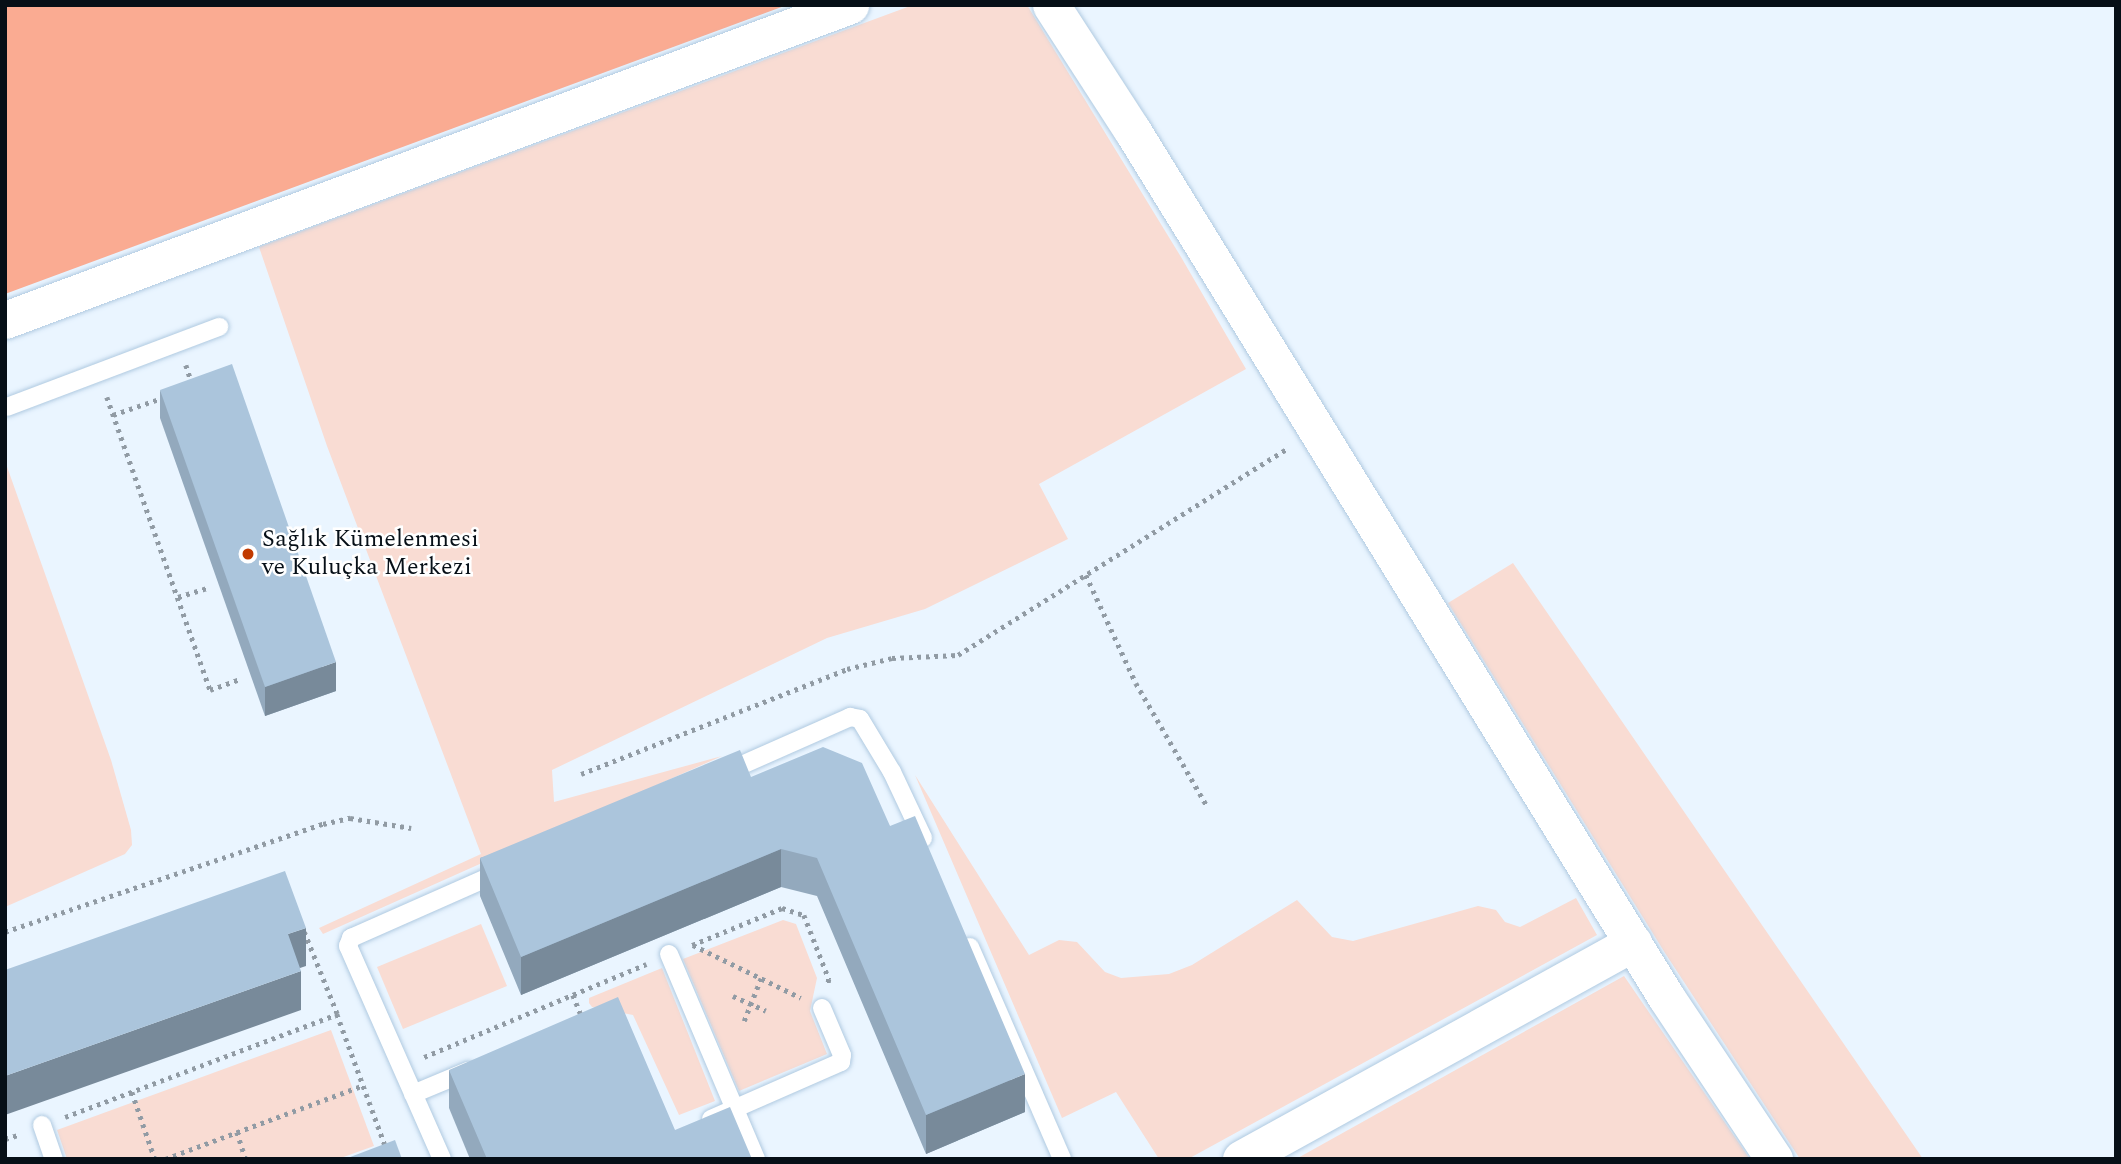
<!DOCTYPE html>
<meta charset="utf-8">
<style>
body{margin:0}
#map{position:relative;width:2121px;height:1164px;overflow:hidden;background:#eaf5ff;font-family:Spectral,serif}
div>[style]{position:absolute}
.green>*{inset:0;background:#f9dcd3}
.forest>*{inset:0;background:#faab92}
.path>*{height:4.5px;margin-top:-2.25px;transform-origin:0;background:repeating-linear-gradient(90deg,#919ba4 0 3.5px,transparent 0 8.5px)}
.roads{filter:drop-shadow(0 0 2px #b0cae1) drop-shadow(0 0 2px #b0cae1)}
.service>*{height:18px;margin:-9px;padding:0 9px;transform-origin:9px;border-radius:9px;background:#fff}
.minor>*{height:37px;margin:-18.5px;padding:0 18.5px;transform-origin:18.5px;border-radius:18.5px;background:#fff}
.wall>*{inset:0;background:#93a9bd}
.shaded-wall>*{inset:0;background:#788a9a}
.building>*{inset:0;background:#abc5dc}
.dots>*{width:19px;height:19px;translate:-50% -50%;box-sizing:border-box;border:4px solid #fff;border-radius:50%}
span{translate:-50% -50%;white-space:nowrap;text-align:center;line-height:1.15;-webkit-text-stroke:5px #fff;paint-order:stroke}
.poi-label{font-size:24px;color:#060f17}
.left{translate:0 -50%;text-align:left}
.frame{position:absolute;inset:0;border:7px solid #060f17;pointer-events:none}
</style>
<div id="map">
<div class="green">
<div style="clip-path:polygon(913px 5px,1027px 5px,1181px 257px,1246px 369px,1039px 484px,1068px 539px,925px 609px,827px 638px,552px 770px,554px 802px,722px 756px,323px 934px,319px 928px,481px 854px,327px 446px,259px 247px)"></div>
<div style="clip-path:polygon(5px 461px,111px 760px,131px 830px,132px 845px,125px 854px,5px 907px)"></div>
<div style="clip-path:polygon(1513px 563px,1923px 1159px,1800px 1159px,1665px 953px,1448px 603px)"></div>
<div style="clip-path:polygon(915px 775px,1029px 955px,1059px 940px,1077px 942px,1105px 972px,1121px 978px,1169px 974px,1192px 965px,1297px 900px,1332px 937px,1353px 941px,1478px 906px,1496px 910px,1505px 922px,1520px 927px,1576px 898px,1597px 935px,1188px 1159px,1159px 1159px,1116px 1092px,1062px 1118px)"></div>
<div style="clip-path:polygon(783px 920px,796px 924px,817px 978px,810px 1011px,827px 1054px,739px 1091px,683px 959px)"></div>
<div style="clip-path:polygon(481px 924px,507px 986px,403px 1029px,377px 967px)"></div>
<div style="clip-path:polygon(662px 968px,715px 1101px,679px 1115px,633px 1015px,592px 1007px,589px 1003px,589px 998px)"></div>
<div style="clip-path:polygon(1624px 976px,1750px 1159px,1296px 1159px)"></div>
<div style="clip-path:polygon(331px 1030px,374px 1146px,338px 1159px,67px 1159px,57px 1130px)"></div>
</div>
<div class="forest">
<div style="clip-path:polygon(5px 5px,787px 5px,5px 294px)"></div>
</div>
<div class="path">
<div style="left:186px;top:365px;width:19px;rotate:72deg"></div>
<div style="left:107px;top:397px;width:311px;rotate:70.6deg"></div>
<div style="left:210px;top:690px;width:33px;rotate:-20deg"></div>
<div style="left:113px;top:415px;width:55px;rotate:-19.1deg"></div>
<div style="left:1086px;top:575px;width:119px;rotate:65.2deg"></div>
<div style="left:1136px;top:683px;width:140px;rotate:60deg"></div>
<div style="left:178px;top:597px;width:30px;rotate:-17deg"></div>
<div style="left:581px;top:774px;width:286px;rotate:-21.5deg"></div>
<div style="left:847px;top:669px;width:46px;rotate:-13.7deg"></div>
<div style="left:892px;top:658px;width:66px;rotate:-2.6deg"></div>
<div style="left:958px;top:655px;width:388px;rotate:-32.1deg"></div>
<div style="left:5px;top:932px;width:336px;rotate:-18.8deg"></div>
<div style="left:323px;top:824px;width:28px;rotate:-13deg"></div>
<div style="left:350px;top:818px;width:62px;rotate:9.3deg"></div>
<div style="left:692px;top:945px;width:97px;rotate:-22.3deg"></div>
<div style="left:782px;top:908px;width:23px;rotate:18deg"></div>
<div style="left:804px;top:915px;width:69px;rotate:68.7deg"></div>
<div style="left:829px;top:979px;width:6px;rotate:99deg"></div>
<div style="left:693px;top:945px;width:120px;rotate:26.1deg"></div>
<div style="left:573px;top:995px;width:24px;rotate:68deg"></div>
<div style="left:733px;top:996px;width:36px;rotate:24deg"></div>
<div style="left:337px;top:1014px;width:154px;rotate:69.9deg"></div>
<div style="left:744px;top:1021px;width:46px;rotate:-68.4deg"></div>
<div style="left:424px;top:1057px;width:241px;rotate:-22.7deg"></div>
<div style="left:132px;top:1092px;width:71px;rotate:71.1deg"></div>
<div style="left:65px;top:1117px;width:291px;rotate:-20.7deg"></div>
<div style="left:337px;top:1014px;width:88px;rotate:-111.9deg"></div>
<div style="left:237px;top:1132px;width:28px;rotate:72deg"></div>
<div style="left:5px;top:1139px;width:14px;rotate:-17deg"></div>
<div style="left:165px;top:1159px;width:212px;rotate:-20.4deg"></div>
</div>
<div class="roads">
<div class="service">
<div style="left:7px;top:407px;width:227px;rotate:-20.7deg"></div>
<div style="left:726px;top:772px;width:136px;rotate:-23.9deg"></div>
<div style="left:850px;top:717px;width:10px;rotate:11deg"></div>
<div style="left:860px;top:719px;width:62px;rotate:58.9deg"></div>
<div style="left:892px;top:772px;width:73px;rotate:64.8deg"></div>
<div style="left:970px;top:947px;width:231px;rotate:66.5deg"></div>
<div style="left:669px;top:954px;width:223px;rotate:67deg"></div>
<div style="left:413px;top:1094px;width:60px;rotate:-22.7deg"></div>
<div style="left:711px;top:1119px;width:142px;rotate:-23.7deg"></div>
<div style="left:841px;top:1062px;width:7px;rotate:-82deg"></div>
<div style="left:842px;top:1055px;width:51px;rotate:-113.1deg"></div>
<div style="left:42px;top:1125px;width:36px;rotate:71deg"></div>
<div style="left:442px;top:1159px;width:233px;rotate:-113.8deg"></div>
<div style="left:348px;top:946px;width:9px;rotate:-69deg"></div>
<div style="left:351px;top:938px;width:165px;rotate:-23.9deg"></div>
</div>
<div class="minor">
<div style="left:1051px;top:5px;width:149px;rotate:57.1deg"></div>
<div style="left:1132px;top:130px;width:1018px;rotate:58.37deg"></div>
<div style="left:1666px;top:997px;width:195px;rotate:56.3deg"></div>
<div style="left:5px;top:320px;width:902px;rotate:-20.44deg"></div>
<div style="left:1241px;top:1159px;width:448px;rotate:-28.9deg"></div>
</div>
</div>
<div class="wall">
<div style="clip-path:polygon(160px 390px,336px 691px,265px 716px,160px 418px)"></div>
<div style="clip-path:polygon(751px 777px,890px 826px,1025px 1112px,926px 1154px,817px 896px,781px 887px,521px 995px,480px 896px,480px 858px)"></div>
<div style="clip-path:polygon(449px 1070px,675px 1130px,752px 1159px,470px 1159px,449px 1108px)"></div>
</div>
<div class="shaded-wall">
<div style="clip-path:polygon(336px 662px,336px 691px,265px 716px,265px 687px)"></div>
<div style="clip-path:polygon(781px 849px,781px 887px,521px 995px,521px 957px)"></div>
<div style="clip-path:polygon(306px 928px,306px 966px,288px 972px,288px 934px)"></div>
<div style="clip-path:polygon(301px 971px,301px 1010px,5px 1115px,5px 1076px)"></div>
<div style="clip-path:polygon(1025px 1074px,1025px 1112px,926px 1154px,926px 1115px)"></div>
</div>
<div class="building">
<div style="clip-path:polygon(232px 364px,336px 662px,265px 687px,160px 390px)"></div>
<div style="clip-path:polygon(823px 747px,862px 763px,890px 826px,915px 816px,1025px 1074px,926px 1115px,817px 858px,781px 849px,521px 957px,480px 858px,740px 750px,751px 777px)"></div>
<div style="clip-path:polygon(285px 871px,306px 928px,288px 934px,301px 971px,5px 1076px,5px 970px)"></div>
<div style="clip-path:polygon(618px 997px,675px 1130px,730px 1107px,752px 1159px,487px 1159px,449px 1070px)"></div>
<div style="clip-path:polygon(395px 1140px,402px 1159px,345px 1159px)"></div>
</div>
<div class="dots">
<div style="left:248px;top:554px;background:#c13a00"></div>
</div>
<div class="poi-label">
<span class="left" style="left:262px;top:554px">Sağlık Kümelenmesi<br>ve Kuluçka Merkezi</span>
</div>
<div class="frame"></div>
</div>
